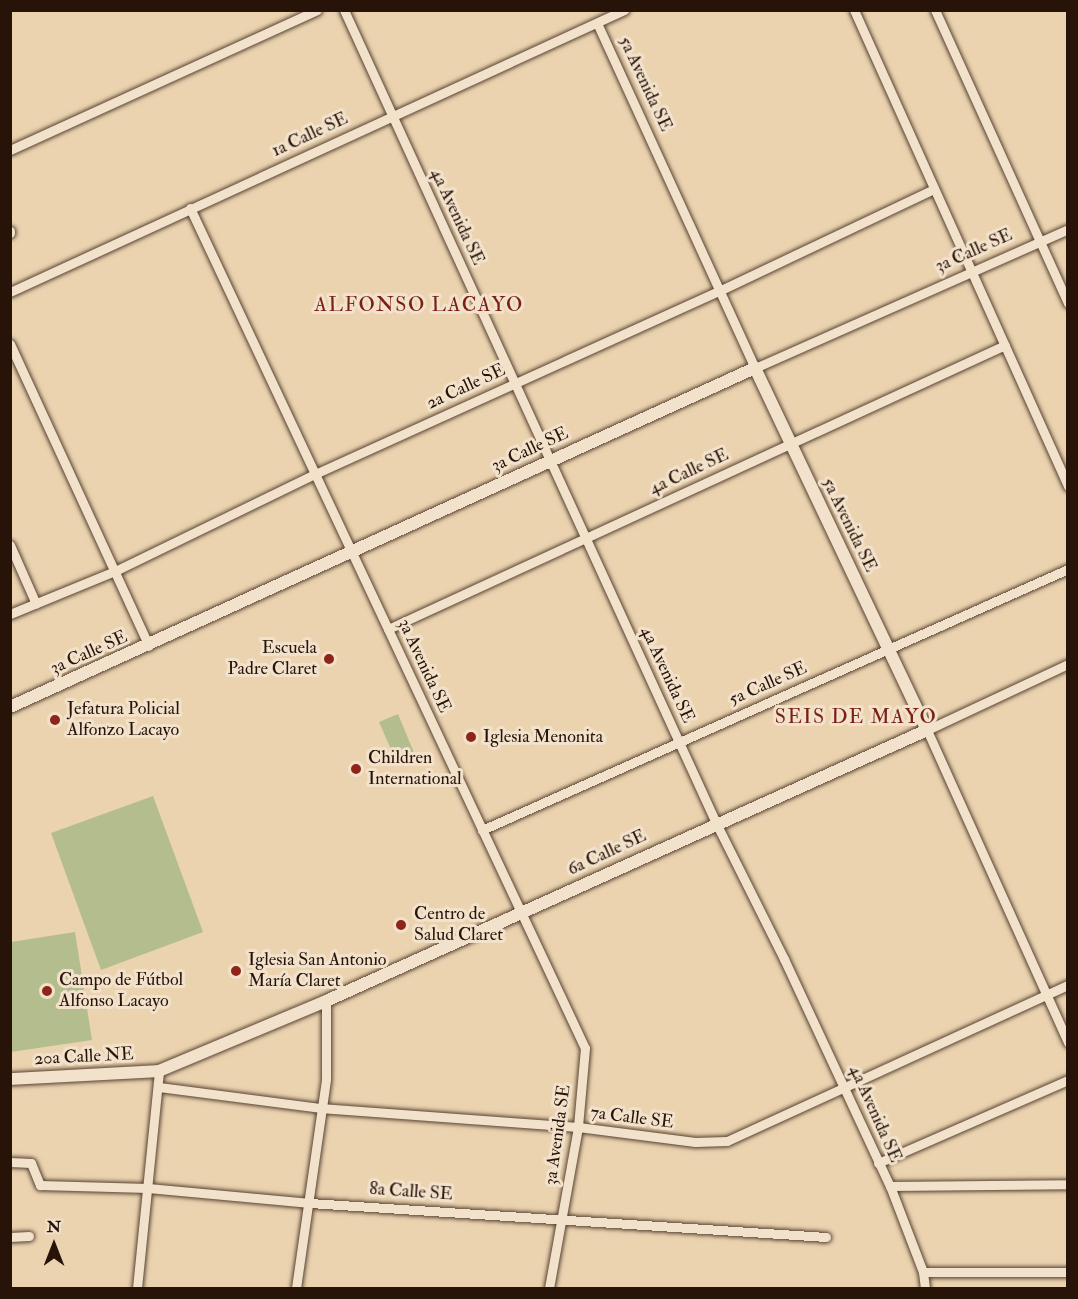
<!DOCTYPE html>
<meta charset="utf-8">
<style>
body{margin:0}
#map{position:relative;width:1078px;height:1299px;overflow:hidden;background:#ebd3b0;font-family:"IM FELL Double Pica",serif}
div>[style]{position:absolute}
.green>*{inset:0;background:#b4bd8d}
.roads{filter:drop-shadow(0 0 2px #584332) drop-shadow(0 0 2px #584332)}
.minor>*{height:9px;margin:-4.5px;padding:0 4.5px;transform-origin:4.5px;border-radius:4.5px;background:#f2e2cc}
.tertiary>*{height:12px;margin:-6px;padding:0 6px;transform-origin:6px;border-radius:6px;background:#f2e2cc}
.dots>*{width:16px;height:16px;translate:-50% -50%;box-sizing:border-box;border:3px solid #f2e2cc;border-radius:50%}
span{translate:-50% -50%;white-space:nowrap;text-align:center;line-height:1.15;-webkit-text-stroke:6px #f2e2cc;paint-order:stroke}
.street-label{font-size:18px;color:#271308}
.poi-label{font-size:18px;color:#271308}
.right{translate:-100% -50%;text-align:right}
.left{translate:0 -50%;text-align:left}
.neighbourhood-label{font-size:20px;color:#7a1f14;letter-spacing:1.5px}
.frame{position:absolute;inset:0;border:12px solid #271308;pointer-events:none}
.north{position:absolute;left:24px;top:1215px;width:60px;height:60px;-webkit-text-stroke:4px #f2e2cc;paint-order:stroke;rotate:0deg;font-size:16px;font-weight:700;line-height:24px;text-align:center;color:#271308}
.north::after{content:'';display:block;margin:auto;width:21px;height:27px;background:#271308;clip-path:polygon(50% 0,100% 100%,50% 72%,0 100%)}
</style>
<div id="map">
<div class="green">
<div style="clip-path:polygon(398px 714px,415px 755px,397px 763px,379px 722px)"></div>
<div style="clip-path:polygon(153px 796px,203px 932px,101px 970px,51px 833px)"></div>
<div style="clip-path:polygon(75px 932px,92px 1040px,11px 1052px,11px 942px)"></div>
</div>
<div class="roads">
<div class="minor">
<div style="left:344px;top:10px;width:894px;rotate:65.41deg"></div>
<div style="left:716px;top:823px;width:152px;rotate:63.4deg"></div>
<div style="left:784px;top:959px;width:251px;rotate:65deg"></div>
<div style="left:890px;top:1186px;width:92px;rotate:69deg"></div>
<div style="left:923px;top:1272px;width:16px;rotate:83deg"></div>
<div style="left:854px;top:10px;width:522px;rotate:65.79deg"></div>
<div style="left:935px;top:10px;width:322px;rotate:65.6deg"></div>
<div style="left:597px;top:23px;width:379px;rotate:65.4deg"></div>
<div style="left:755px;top:368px;width:342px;rotate:-23.9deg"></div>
<div style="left:10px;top:150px;width:337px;rotate:-24.5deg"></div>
<div style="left:190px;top:208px;width:928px;rotate:64.82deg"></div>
<div style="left:585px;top:1048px;width:79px;rotate:95.1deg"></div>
<div style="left:578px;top:1127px;width:164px;rotate:100.2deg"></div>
<div style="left:10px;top:231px;width:2px;rotate:90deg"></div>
<div style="left:10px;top:292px;width:676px;rotate:-24.67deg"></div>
<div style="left:10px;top:344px;width:332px;rotate:65.3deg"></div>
<div style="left:10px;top:545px;width:64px;rotate:66.2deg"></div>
<div style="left:10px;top:614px;width:113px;rotate:-22.3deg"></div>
<div style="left:115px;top:571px;width:222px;rotate:-25.9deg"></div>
<div style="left:315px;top:474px;width:444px;rotate:-24.4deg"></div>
<div style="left:719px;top:291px;width:238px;rotate:-25.4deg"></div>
<div style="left:388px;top:629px;width:679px;rotate:-24.72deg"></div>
<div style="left:1068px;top:664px;width:156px;rotate:154.9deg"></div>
<div style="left:927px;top:730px;width:343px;rotate:65.7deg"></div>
<div style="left:482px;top:830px;width:641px;rotate:-24.01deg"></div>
<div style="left:159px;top:1087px;width:162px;rotate:7.4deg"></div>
<div style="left:320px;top:1108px;width:259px;rotate:4.2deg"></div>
<div style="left:578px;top:1127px;width:118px;rotate:7.3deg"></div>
<div style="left:695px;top:1142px;width:32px;rotate:-2deg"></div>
<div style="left:727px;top:1141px;width:375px;rotate:-24.6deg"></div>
<div style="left:10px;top:1162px;width:21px;rotate:3deg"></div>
<div style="left:31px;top:1163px;width:24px;rotate:68deg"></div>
<div style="left:40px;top:1185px;width:108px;rotate:1.6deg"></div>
<div style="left:148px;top:1188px;width:163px;rotate:5.3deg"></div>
<div style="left:310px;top:1203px;width:517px;rotate:3.77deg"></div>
<div style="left:878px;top:1163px;width:207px;rotate:-23.6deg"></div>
<div style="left:890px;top:1186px;width:178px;rotate:-0.6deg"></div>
<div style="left:10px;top:1237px;width:19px;rotate:-3deg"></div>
<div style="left:923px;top:1272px;width:145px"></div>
<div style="left:137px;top:1288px;width:218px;rotate:-84.2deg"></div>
<div style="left:296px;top:1288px;width:211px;rotate:-81.8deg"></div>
<div style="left:326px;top:1079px;width:78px;rotate:-90deg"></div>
</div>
<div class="tertiary">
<div style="left:10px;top:707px;width:819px;rotate:-24.47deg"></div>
<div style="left:755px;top:368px;width:401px;rotate:64.6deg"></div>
<div style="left:927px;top:730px;width:659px;rotate:155.73deg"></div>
<div style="left:326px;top:1001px;width:181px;rotate:157.3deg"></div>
<div style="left:159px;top:1071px;width:149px;rotate:176.9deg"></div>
</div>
</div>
<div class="dots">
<div style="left:329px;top:659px;background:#8f2418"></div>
<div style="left:55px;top:720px;background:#8f2418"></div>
<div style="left:471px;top:737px;background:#8f2418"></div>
<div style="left:356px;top:769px;background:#8f2418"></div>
<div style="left:401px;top:925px;background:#8f2418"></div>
<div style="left:236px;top:971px;background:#8f2418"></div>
<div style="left:47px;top:991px;background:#8f2418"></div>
</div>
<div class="street-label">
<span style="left:645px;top:84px;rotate:65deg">5a Avenida SE</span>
<span style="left:310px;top:135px;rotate:-25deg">1a Calle SE</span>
<span style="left:457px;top:217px;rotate:65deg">4a Avenida SE</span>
<span style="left:974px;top:251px;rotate:-24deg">3a Calle SE</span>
<span style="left:466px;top:387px;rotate:-25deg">2a Calle SE</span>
<span style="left:530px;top:450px;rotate:-25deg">3a Calle SE</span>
<span style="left:689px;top:472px;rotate:-25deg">4a Calle SE</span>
<span style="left:849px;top:525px;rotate:64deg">5a Avenida SE</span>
<span style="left:89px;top:653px;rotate:-24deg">3a Calle SE</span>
<span style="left:424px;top:666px;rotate:65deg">3a Avenida SE</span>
<span style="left:667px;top:675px;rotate:65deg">4a Avenida SE</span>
<span style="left:768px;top:684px;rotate:-24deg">5a Calle SE</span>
<span style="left:607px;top:853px;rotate:-25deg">6a Calle SE</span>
<span style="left:84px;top:1057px;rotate:-3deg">20a Calle NE</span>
<span style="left:875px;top:1114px;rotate:66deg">4a Avenida SE</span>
<span style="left:632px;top:1118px;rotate:7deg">7a Calle SE</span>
<span style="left:558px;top:1135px;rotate:-82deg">3a Avenida SE</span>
<span style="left:411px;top:1192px;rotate:4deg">8a Calle SE</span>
</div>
<div class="poi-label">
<span class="right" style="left:317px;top:659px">Escuela<br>Padre Claret</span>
<span class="left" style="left:67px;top:720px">Jefatura Policial<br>Alfonzo Lacayo</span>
<span class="left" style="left:483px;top:737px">Iglesia Menonita</span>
<span class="left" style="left:368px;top:769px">Children<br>International</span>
<span class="left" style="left:414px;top:925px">Centro de<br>Salud Claret</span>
<span class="left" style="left:248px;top:971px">Iglesia San Antonio<br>María Claret</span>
<span class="left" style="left:59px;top:991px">Campo de Fútbol<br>Alfonso Lacayo</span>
</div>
<div class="neighbourhood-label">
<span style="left:419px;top:304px">ALFONSO LACAYO</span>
<span style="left:856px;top:716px">SEIS DE MAYO</span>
</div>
<div class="frame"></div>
<div class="north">N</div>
</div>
